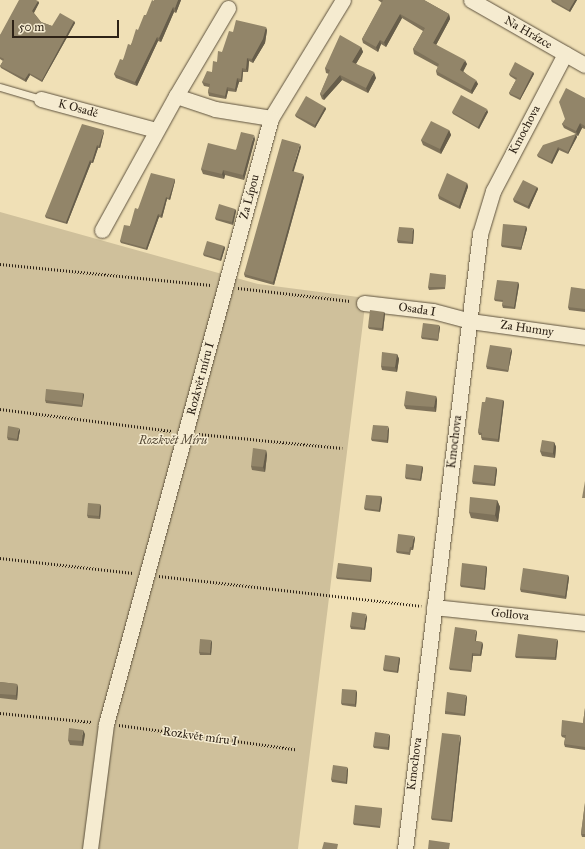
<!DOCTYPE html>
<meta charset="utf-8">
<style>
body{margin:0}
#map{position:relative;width:585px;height:849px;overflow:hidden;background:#f0e0b6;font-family:"IM FELL Great Primer",serif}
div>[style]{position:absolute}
.green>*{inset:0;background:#cfc09b}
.path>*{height:2.5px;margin-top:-1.25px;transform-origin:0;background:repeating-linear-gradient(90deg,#2d2216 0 1px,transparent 0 3px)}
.roads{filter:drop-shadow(0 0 1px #5e523e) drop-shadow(0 0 1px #5e523e)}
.service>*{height:7px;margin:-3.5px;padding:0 3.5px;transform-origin:3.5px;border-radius:3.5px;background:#f5ebd0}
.minor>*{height:15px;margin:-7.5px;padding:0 7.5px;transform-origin:7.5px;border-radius:7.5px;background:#f5ebd0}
.wall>*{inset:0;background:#7e725a}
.shaded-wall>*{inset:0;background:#665d4a}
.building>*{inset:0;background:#928569}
span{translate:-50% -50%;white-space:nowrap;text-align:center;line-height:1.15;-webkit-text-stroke:3px #f5ebd0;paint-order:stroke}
.street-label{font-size:12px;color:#2d2216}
.park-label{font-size:12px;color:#564a37;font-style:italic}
.scale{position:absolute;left:12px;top:20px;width:107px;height:18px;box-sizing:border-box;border:2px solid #2d2216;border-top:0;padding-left:5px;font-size:12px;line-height:14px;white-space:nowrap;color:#2d2216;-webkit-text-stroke:3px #f5ebd0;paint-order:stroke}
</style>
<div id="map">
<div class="green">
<div style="clip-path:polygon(0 212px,258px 284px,366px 298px,298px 849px,0 849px)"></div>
</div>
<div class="path">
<div style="left:0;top:264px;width:212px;rotate:5.7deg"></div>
<div style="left:238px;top:288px;width:113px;rotate:6.6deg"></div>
<div style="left:0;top:409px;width:173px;rotate:7.3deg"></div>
<div style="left:199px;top:434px;width:144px;rotate:5.6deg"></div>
<div style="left:0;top:558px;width:134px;rotate:6.4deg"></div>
<div style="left:159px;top:576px;width:264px;rotate:6.5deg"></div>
<div style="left:0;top:713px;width:92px;rotate:5.6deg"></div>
<div style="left:119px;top:725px;width:178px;rotate:7.8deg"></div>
</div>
<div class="roads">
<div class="service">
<div style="left:0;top:87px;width:43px;rotate:16.3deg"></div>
</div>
<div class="minor">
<div style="left:471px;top:0;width:131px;rotate:29.7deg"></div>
<div style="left:228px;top:8px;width:102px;rotate:120.6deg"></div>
<div style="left:176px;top:96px;width:41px;rotate:18.4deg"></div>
<div style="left:215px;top:109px;width:57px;rotate:9.1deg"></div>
<div style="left:271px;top:118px;width:138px;rotate:-58.6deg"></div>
<div style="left:41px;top:99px;width:119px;rotate:15.1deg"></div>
<div style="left:102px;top:230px;width:153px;rotate:-61.1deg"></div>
<div style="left:364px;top:303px;width:69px;rotate:6.6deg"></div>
<div style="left:433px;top:311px;width:38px;rotate:15deg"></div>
<div style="left:470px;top:321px;width:116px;rotate:7.9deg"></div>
<div style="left:434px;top:607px;width:152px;rotate:6deg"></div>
<div style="left:90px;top:849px;width:126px;rotate:-82.7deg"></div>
<div style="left:106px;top:724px;width:628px;rotate:-74.77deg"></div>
<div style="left:405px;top:849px;width:620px;rotate:-83.05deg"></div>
<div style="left:480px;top:234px;width:45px;rotate:-73.2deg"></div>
<div style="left:493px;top:191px;width:155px;rotate:-62.3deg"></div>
</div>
</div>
<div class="wall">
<div style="clip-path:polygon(181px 0,176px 13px,174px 12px,161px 42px,158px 41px,137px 86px,116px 78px,114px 74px,123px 60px,154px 1px)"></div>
<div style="clip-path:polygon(378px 0,424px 0,449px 14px,450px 19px,436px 45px,467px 64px,463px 71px,478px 84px,472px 94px,437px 75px,436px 71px,438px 67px,414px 54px,413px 49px,423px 31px,402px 18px,386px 47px,381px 44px,378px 52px,363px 43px,362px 39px,382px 3px)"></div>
<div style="clip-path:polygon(551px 0,577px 0,570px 12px,552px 2px)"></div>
<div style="clip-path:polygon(38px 1px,39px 3px,34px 13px,41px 22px,52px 26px,74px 21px,75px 23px,42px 82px,30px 75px,26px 82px,1px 68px,0 66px,3px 61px,0 59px,0 35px)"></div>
<div style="clip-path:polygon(267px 30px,265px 43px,253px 63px,249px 61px,248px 72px,243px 72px,242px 82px,239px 82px,236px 92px,228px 91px,226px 99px,209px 96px,208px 92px,209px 87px,204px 86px,202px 82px,212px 72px,222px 52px)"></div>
<div style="clip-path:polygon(361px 47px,363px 52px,356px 64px,376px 78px,368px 93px,342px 80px,324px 100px,322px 99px,320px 94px,329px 74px,326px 73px,325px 68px)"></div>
<div style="clip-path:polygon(533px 72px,534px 74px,520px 100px,510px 95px,509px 93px,516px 80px,510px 76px,509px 74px)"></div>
<div style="clip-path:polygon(585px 98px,585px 129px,582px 128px,578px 136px,576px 135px,577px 137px,568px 154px,559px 150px,552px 164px,538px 157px,537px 155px,576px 134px,564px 128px,562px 124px)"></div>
<div style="clip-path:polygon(325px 107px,326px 109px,315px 128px,296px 117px,295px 115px)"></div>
<div style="clip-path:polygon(452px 112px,488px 112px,479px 129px,453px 114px)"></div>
<div style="clip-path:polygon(449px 130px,451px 135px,441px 154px,423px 145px,421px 140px)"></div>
<div style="clip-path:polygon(104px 132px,100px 148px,98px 148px,93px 163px,91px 163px,67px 224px,46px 218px,45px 216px)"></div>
<div style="clip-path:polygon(255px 139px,244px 180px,225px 175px,224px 179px,203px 174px,201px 169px)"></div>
<div style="clip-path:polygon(301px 147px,293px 172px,304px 177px,274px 285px,245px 277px,244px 274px)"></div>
<div style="clip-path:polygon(175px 179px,175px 181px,170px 200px,167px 199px,162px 218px,159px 217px,147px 250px,121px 243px,120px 241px,130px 226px,138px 209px)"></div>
<div style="clip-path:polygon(467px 183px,468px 187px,460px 209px,439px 199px,438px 195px)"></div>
<div style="clip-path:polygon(537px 187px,538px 189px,529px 209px,514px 202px,513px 199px)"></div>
<div style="clip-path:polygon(235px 209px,236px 211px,233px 225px,216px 220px,215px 218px)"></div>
<div style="clip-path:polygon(526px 226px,527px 229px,521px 250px,502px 247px,501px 245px)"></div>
<div style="clip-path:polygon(414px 230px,413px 244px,398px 243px,397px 240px)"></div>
<div style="clip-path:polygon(224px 246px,225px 248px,221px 261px,204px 256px,203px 254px)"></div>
<div style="clip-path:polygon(446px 277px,445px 289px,429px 290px,428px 287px)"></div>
<div style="clip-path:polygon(518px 282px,519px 285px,515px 309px,503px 308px,502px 305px,503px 302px,495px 301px,494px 299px)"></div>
<div style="clip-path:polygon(585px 289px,585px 312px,569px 310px,568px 307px)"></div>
<div style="clip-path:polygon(384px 312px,385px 314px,383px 331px,369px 329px,368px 327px)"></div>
<div style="clip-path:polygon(440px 327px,438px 341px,422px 339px,421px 337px)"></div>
<div style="clip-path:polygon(512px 351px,508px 372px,487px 369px,486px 366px)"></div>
<div style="clip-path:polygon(397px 354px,399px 359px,397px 372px,382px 370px,381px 366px)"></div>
<div style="clip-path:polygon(83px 393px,84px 395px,82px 407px,46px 403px,45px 400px)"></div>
<div style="clip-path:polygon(436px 396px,437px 400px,436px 412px,406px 409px,404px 405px)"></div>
<div style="clip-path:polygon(503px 400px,504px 402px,499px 442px,482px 440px,481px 437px,481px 435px,479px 435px,478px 432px,485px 402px)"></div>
<div style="clip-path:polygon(389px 429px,388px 443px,372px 441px,371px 439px)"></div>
<div style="clip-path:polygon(20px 430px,18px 441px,8px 440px,7px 437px)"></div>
<div style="clip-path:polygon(554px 442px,556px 447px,555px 458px,542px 456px,540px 451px)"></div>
<div style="clip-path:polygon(266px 450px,267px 455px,265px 472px,252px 470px,251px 466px)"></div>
<div style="clip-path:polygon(422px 466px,423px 468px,421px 481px,406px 479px,405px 477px)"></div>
<div style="clip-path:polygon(496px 467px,497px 470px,495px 486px,473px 484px,472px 481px)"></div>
<div style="clip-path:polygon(381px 496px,382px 499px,380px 512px,365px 510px,364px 508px)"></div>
<div style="clip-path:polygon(497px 500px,500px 507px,498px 522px,471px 518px,469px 512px)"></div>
<div style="clip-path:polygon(100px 504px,101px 507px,100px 519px,88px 518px,87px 515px)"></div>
<div style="clip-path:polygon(415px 538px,413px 550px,411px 550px,410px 555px,397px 553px,396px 551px)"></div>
<div style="clip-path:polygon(486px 566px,487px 568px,485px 590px,461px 587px,460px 585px)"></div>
<div style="clip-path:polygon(371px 567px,372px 569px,371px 582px,337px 579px,336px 577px)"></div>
<div style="clip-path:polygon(568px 575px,569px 578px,566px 599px,521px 592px,520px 589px)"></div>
<div style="clip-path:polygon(367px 617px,365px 630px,351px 629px,350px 626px)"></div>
<div style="clip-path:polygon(477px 632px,476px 641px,482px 642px,483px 645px,481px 656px,473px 656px,471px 672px,450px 670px,449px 668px)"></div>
<div style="clip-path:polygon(558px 641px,556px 660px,516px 658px,515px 656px)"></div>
<div style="clip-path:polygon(212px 642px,211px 655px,200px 655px,199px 652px)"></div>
<div style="clip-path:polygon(399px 657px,400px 659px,398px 673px,384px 671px,383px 669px)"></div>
<div style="clip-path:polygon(0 682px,17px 684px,18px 688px,17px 700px,0 698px)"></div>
<div style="clip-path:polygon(356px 690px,357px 693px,356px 707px,342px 705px,341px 703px)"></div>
<div style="clip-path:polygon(467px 697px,465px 716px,445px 714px,445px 711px)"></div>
<div style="clip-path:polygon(585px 708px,585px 750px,565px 747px,564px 744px,565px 738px,562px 737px,561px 735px,583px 723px)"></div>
<div style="clip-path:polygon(85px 734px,83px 746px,70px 745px,68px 740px)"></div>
<div style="clip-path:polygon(390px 736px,389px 750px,374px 748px,373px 746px)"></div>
<div style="clip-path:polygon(461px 738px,452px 822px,432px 820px,431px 818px)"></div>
<div style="clip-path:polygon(348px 769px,347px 784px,332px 782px,331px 779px)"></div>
<div style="clip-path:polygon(585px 803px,585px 837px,582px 837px,581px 834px)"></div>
<div style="clip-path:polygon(382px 808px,382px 811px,380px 828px,354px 825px,353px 823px)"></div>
</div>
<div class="shaded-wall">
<div style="clip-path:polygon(178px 0,181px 0,176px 13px,175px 8px)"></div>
<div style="clip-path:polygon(575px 0,577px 0,570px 12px,569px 10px)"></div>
<div style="clip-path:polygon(38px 1px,39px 3px,33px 14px,32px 11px)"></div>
<div style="clip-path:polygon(173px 7px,174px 12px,161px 42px,159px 38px)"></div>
<div style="clip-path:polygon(400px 14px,402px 18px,386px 47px,384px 42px)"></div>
<div style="clip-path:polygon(449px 14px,450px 19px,435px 47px,433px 43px)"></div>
<div style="clip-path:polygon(74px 21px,75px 23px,42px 82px,42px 80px)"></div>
<div style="clip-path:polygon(266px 27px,267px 30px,265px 43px,253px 63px,252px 59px)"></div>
<div style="clip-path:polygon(157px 37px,158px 41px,137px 86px,135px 82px)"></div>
<div style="clip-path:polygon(380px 40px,381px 44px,378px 52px,376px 47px)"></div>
<div style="clip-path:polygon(361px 47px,363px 52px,354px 67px,352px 62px)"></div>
<div style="clip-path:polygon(247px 58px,249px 61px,248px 72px,246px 69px)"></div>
<div style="clip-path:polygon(465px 60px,467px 64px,462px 74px,460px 70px)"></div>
<div style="clip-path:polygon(242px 68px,243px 72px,242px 82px,241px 79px)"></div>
<div style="clip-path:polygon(374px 72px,376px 78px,368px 93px,366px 88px)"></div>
<div style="clip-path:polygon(533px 72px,534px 74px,520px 100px,520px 98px)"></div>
<div style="clip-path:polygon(29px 73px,30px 75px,26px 82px,25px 79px)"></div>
<div style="clip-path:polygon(340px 75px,342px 80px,324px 100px,323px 95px)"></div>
<div style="clip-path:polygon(237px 78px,239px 82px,236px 92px,235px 89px)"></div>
<div style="clip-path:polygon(476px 80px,478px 84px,472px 94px,471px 90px)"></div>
<div style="clip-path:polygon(227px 87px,228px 91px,226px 99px,225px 96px)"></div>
<div style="clip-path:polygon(325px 107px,326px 109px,315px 128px,315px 125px)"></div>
<div style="clip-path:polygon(487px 109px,488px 112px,479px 129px,478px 127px)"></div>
<div style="clip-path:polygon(580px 123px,582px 128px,578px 136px,576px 131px)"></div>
<div style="clip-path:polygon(104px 130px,104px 132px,100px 148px,99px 146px)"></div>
<div style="clip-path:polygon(449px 130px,451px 135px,441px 154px,440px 149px)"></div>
<div style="clip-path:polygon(576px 134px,577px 137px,568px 154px,568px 152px)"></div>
<div style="clip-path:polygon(254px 135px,255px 139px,244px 180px,243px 175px)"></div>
<div style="clip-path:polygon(300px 144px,301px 147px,293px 174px,292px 171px)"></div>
<div style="clip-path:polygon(97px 145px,98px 148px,93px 163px,92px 161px)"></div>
<div style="clip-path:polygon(558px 147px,559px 150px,552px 164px,551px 162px)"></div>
<div style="clip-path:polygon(90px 160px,91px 163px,67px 224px,66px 222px)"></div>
<div style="clip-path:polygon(223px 170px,225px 175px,224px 179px,222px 174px)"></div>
<div style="clip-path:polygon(303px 174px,304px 177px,274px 285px,273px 282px)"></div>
<div style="clip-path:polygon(175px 179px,175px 181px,170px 200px,169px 198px)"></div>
<div style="clip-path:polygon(467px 183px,468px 187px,460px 209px,459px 206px)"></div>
<div style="clip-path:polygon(537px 187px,538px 189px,529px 209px,528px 206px)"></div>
<div style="clip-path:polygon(166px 197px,167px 199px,162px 218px,161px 215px)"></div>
<div style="clip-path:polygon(235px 209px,236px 211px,233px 225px,232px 222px)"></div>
<div style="clip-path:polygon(158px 214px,159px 217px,147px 250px,146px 248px)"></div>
<div style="clip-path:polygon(526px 226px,527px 229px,521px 250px,521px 247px)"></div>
<div style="clip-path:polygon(413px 228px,414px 230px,413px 244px,412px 242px)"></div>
<div style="clip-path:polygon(224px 246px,225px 248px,221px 261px,220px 259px)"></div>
<div style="clip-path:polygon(518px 282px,519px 285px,515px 309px,514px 307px)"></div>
<div style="clip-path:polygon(384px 312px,385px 314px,383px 331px,382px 328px)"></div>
<div style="clip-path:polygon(439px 325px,440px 327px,438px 341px,438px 339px)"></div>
<div style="clip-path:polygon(511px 348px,512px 351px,508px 372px,508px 370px)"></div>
<div style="clip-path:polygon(397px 354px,399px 359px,397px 372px,395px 367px)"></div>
<div style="clip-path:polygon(83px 393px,84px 395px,82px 407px,82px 405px)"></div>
<div style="clip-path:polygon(436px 396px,437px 400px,436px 412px,434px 407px)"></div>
<div style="clip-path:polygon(503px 400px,504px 402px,499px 442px,498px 439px)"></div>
<div style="clip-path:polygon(388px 426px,389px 429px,388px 443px,387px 440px)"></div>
<div style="clip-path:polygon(19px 428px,20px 430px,18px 441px,17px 439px)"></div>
<div style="clip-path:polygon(554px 442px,556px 447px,555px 458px,553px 453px)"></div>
<div style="clip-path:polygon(266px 450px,267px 455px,265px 472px,263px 467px)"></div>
<div style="clip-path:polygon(422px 466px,423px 468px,421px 481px,420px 479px)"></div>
<div style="clip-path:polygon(496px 467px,497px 470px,495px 486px,494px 484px)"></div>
<div style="clip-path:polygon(381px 496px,382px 499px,380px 512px,379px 510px)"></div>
<div style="clip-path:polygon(497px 500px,500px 507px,498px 522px,495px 515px)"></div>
<div style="clip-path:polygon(100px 504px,101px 507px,100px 519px,99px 516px)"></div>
<div style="clip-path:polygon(414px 536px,415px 538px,413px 550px,412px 547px)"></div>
<div style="clip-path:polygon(486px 566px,487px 568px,485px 590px,484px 588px)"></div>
<div style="clip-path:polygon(371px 567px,372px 569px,371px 582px,370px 580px)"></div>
<div style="clip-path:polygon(568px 575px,569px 578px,566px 599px,565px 596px)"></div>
<div style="clip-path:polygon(366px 614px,367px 617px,365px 630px,364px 628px)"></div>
<div style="clip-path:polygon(476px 630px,477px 632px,475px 644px,475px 641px)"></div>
<div style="clip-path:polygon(557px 639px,558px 641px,556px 660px,555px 657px)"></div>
<div style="clip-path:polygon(211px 640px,212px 642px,211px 655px,210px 653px)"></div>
<div style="clip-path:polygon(482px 642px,483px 645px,481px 656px,480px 654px)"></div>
<div style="clip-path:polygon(472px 653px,473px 656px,471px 672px,471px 670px)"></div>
<div style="clip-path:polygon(399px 657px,400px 659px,398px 673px,397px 671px)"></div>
<div style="clip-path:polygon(17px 684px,18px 688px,17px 700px,16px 695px)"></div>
<div style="clip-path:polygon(356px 690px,357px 693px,356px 707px,355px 704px)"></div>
<div style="clip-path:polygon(466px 695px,467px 697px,465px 716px,464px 714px)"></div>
<div style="clip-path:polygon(83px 730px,85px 734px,83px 746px,82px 741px)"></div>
<div style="clip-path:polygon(389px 734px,390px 736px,389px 750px,388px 747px)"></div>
<div style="clip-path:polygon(460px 735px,461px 738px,452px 822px,451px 820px)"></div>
<div style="clip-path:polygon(347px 767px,348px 769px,347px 784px,346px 782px)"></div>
</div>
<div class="building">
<div style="clip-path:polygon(19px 0,36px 0,38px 1px,32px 11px,41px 22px,52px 26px,60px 13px,74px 21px,42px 80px,29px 73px,25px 79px,0 66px,4px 59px,0 57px,0 35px)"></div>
<div style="clip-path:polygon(152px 0,154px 1px,154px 0,178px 0,175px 8px,173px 7px,159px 38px,157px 37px,135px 82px,114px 74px,120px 59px,123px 60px,128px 44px,131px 45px,136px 29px,138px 30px,144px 15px,146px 15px)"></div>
<div style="clip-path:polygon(383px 0,424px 0,449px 14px,433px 43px,465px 60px,460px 70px,476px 80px,471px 90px,436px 71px,439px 64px,413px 49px,425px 28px,400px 14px,384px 42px,380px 40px,376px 47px,362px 39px)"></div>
<div style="clip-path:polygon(552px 0,575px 0,569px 10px)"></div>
<div style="clip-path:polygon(236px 20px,266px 27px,263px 39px,252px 59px,247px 58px,246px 69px,242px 68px,241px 79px,237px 78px,235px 89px,227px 87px,225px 96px,208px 92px,210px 84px,202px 82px,207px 71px,212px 72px,213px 61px,217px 62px,218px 51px,222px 52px,229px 31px,233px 32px)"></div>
<div style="clip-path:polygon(340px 35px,361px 47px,352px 62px,374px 72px,366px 88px,340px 75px,323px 95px,320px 94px,330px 70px,325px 68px)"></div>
<div style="clip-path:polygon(515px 62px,533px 72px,520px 98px,509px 93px,517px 78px,509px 74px)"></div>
<div style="clip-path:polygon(566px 88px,585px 98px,585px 126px,580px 123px,576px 131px,562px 124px,565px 119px,559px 102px)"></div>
<div style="clip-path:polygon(461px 95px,487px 109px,478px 127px,452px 112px)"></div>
<div style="clip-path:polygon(306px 96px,325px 107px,315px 125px,295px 115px)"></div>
<div style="clip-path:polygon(431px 121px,449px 130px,440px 149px,421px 140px)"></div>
<div style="clip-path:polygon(82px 124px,104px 130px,99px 146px,97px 145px,92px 161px,90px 160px,66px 222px,45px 216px)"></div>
<div style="clip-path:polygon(241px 132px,254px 135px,243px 175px,223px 170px,222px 174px,201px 169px,208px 143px,236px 150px)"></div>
<div style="clip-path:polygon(576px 134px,568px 152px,558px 147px,551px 162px,537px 155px,543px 145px)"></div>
<div style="clip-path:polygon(282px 139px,300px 144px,292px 171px,303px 174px,273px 282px,244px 274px)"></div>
<div style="clip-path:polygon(151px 173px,175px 179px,169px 198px,166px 197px,161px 215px,158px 214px,146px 248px,120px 241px,124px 225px,130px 226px,135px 208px,138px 209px)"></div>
<div style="clip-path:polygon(447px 173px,467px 183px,459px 206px,438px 195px)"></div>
<div style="clip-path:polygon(523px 180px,537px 187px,528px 206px,513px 199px)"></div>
<div style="clip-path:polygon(219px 204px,235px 209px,232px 222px,215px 218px)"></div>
<div style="clip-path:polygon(503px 224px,526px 226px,521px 247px,501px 245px)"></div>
<div style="clip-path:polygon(399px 227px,413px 228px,412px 242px,397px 240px)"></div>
<div style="clip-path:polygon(207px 241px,224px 246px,220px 259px,203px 254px)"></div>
<div style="clip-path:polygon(430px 273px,446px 275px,445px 287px,428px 287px)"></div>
<div style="clip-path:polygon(497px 280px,518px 282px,514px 307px,502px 305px,503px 300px,494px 299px)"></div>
<div style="clip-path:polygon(571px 287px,585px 289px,585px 309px,568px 307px)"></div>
<div style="clip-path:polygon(370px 310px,384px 312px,382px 328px,368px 327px)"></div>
<div style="clip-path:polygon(423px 323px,439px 325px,438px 339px,421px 337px)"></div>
<div style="clip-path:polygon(490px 345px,511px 348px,508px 370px,486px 366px)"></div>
<div style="clip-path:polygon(382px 352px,397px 354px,395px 367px,381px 366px)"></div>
<div style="clip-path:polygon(46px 389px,83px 393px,82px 405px,45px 400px)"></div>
<div style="clip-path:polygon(406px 391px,436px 396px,434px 407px,404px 405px)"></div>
<div style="clip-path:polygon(486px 397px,503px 400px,498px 439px,481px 437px,482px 433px,478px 432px,482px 402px,485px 402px)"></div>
<div style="clip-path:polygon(373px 425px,388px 426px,387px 440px,371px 439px)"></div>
<div style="clip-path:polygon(8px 426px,19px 428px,17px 439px,7px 437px)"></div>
<div style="clip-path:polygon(542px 440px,554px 442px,553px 453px,540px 451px)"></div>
<div style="clip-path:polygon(253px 448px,266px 450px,263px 467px,251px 466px)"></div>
<div style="clip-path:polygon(406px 464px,422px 466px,420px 479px,405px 477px)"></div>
<div style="clip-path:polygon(474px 465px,496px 467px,494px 484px,472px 481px)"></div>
<div style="clip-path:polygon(585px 481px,585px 498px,582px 498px)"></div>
<div style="clip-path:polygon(366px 495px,381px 496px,379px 510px,364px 508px)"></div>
<div style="clip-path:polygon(470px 497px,497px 500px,495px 515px,469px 512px)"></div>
<div style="clip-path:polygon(88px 503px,100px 504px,99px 516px,87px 515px)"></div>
<div style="clip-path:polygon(398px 534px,414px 536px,412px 547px,410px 547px,409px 552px,396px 551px)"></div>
<div style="clip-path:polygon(338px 563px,371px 567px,370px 580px,336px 577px)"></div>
<div style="clip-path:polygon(462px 563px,486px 566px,484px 588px,460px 585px)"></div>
<div style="clip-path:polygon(523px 568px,568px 575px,565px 596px,520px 589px)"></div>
<div style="clip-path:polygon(352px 612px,366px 614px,364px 628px,350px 626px)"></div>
<div style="clip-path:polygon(455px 627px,476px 630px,475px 641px,482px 642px,480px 654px,472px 653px,471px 670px,449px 668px)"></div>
<div style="clip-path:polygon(518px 634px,557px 639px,555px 657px,515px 656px)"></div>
<div style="clip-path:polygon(200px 639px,211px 640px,210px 653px,199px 652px)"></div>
<div style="clip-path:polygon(385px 655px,399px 657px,397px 671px,383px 669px)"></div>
<div style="clip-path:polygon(0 682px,17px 684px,16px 695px,0 694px)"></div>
<div style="clip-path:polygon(342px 689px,356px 690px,355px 704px,341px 703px)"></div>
<div style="clip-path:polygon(447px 692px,466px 695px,464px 714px,445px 711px)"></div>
<div style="clip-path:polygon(585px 708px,585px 747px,564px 744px,566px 735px,561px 735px,562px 720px,583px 723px)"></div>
<div style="clip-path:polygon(69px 728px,83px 730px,82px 741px,68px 740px)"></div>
<div style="clip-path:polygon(375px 732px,389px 734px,388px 747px,373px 746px)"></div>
<div style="clip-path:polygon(442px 733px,460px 735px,451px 820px,431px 818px)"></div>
<div style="clip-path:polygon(333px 765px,347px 767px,346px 782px,331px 779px)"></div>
<div style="clip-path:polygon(585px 803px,585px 834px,581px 834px)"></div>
<div style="clip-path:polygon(355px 805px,382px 808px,380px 826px,353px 823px)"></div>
<div style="clip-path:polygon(429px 840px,450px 843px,449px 849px,428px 849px)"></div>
<div style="clip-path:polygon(324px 842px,338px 844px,337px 849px,322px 849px)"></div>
</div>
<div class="street-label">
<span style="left:528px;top:33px;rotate:30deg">Na Hrázce</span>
<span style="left:78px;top:109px;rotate:15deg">K Osadě</span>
<span style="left:525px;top:130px;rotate:-62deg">Kmochova</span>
<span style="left:250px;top:197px;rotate:-75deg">Za Lípou</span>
<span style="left:417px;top:310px;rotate:8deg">Osada I</span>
<span style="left:527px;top:329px;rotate:8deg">Za Humny</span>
<span style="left:201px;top:379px;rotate:-75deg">Rozkvět míru I</span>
<span style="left:455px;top:442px;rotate:-83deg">Kmochova</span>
<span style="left:510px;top:615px;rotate:6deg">Gollova</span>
<span style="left:200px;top:737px;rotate:8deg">Rozkvět míru I</span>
<span style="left:415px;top:764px;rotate:-83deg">Kmochova</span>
</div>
<div class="park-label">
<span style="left:173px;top:441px">Rozkvět Míru</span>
</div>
<div class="scale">50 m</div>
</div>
